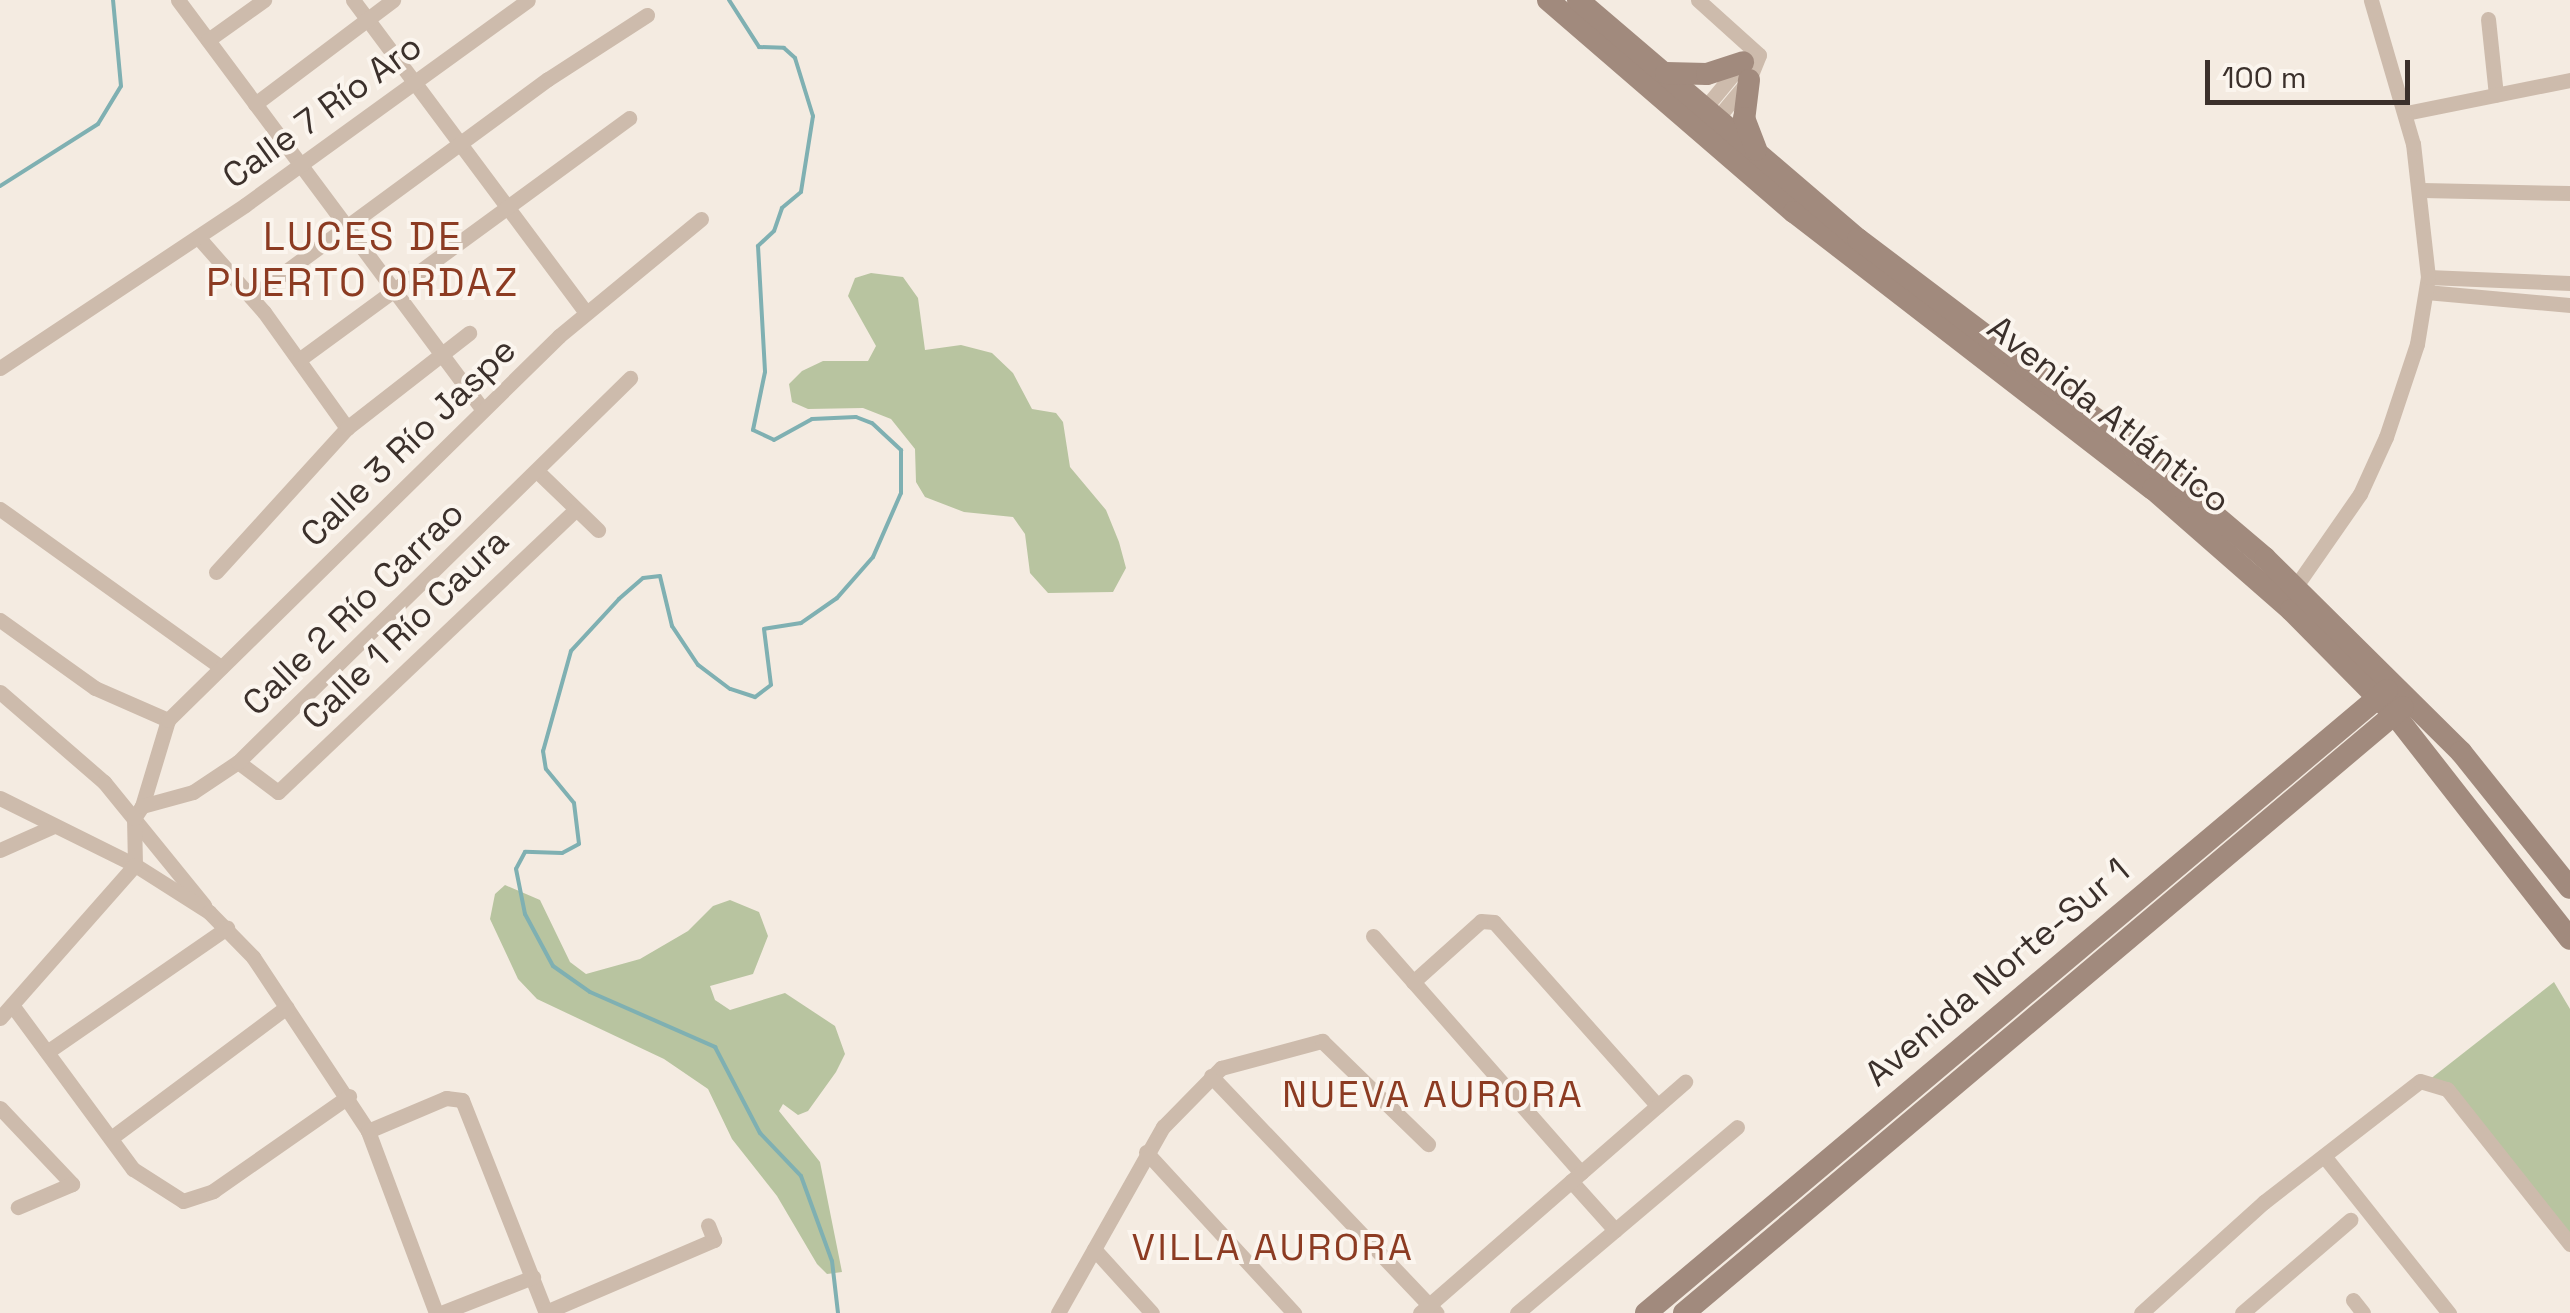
<!DOCTYPE html>
<meta charset="utf-8">
<style>
body{margin:0}
#map{position:relative;width:2570px;height:1313px;overflow:hidden;background:#f4ebe1;font-family:"Space Grotesk",sans-serif}
div>[style]{position:absolute}
.green>*{inset:0;background:#b8c4a0}
.stream>*{height:4px;margin:-2px;padding:0 2px;transform-origin:2px;border-radius:2px;background:#7fb0b2}
.street>*{height:15px;margin:-7.5px;padding:0 7.5px;transform-origin:7.5px;border-radius:7.5px;background:#cdbbac}
.secondary>*{height:22px;margin:-11px;padding:0 11px;transform-origin:11px;border-radius:11px;background:#a18a7d}
span{translate:-50% -50%;white-space:nowrap;text-align:center;line-height:1.15;-webkit-text-stroke:8px #fbf5ee;paint-order:stroke}
.street-label{font-size:35px;color:#3b302b}
.neighbourhood-label{font-size:38px;color:#8c3b22;letter-spacing:2.5px}
.quarter-label{font-size:40px;color:#8c3b22;letter-spacing:2.5px}
.scale{position:absolute;left:2205px;top:60px;width:205px;height:45px;box-sizing:border-box;border:5px solid #3b302b;border-top:0;padding-left:12px;font-size:30px;line-height:35px;white-space:nowrap;color:#3b302b;-webkit-text-stroke:8px #fbf5ee;paint-order:stroke}
</style>
<div id="map">
<div class="green">
<div style="clip-path:polygon(871px 273px,903px 277px,918px 298px,925px 350px,961px 345px,992px 353px,1013px 373px,1032px 409px,1056px 413px,1063px 422px,1070px 467px,1106px 510px,1119px 542px,1126px 568px,1113px 592px,1048px 593px,1030px 573px,1025px 534px,1013px 517px,964px 512px,925px 497px,916px 482px,915px 449px,891px 419px,863px 408px,808px 409px,792px 402px,789px 384px,802px 371px,823px 361px,868px 361px,876px 346px,848px 296px,855px 278px)"></div>
<div style="clip-path:polygon(505px 885px,540px 900px,570px 962px,586px 974px,640px 959px,688px 931px,713px 906px,730px 900px,759px 912px,768px 936px,753px 974px,710px 986px,715px 1000px,730px 1010px,785px 993px,835px 1026px,845px 1054px,836px 1072px,808px 1111px,798px 1115px,783px 1104px,779px 1111px,820px 1162px,842px 1272px,827px 1274px,817px 1264px,777px 1196px,732px 1139px,708px 1089px,664px 1059px,537px 999px,518px 979px,490px 919px,495px 894px)"></div>
<div style="clip-path:polygon(2554px 982px,2570px 1009px,2570px 1244px,2447px 1089px,2429px 1080px)"></div>
</div>
<div class="stream">
<div style="left:729px;top:0;width:56px;rotate:57.4deg"></div>
<div style="left:759px;top:47px;width:25px;rotate:2deg"></div>
<div style="left:784px;top:48px;width:15px;rotate:42deg"></div>
<div style="left:795px;top:58px;width:61px;rotate:72.8deg"></div>
<div style="left:813px;top:116px;width:77px;rotate:99deg"></div>
<div style="left:801px;top:192px;width:25px;rotate:140deg"></div>
<div style="left:782px;top:208px;width:24px;rotate:109deg"></div>
<div style="left:774px;top:231px;width:22px;rotate:137deg"></div>
<div style="left:758px;top:246px;width:126px;rotate:86.8deg"></div>
<div style="left:765px;top:372px;width:59px;rotate:101.7deg"></div>
<div style="left:753px;top:430px;width:23px;rotate:25deg"></div>
<div style="left:774px;top:440px;width:43px;rotate:-28.9deg"></div>
<div style="left:812px;top:419px;width:44px;rotate:-2.6deg"></div>
<div style="left:856px;top:417px;width:17px;rotate:21deg"></div>
<div style="left:872px;top:423px;width:40px;rotate:43deg"></div>
<div style="left:901px;top:450px;width:43px;rotate:90deg"></div>
<div style="left:901px;top:493px;width:70px;rotate:113.6deg"></div>
<div style="left:873px;top:557px;width:55px;rotate:131.3deg"></div>
<div style="left:837px;top:598px;width:44px;rotate:145.2deg"></div>
<div style="left:801px;top:623px;width:37px;rotate:171deg"></div>
<div style="left:764px;top:629px;width:56px;rotate:82.9deg"></div>
<div style="left:771px;top:685px;width:20px;rotate:143deg"></div>
<div style="left:755px;top:697px;width:26px;rotate:-162deg"></div>
<div style="left:730px;top:689px;width:40px;rotate:-143deg"></div>
<div style="left:698px;top:665px;width:47px;rotate:-123.7deg"></div>
<div style="left:672px;top:626px;width:51px;rotate:-103.5deg"></div>
<div style="left:660px;top:576px;width:17px;rotate:173deg"></div>
<div style="left:643px;top:578px;width:32px;rotate:139deg"></div>
<div style="left:619px;top:599px;width:71px;rotate:132.7deg"></div>
<div style="left:571px;top:651px;width:104px;rotate:105.6deg"></div>
<div style="left:543px;top:751px;width:18px;rotate:81deg"></div>
<div style="left:546px;top:769px;width:44px;rotate:50.5deg"></div>
<div style="left:574px;top:803px;width:41px;rotate:83deg"></div>
<div style="left:579px;top:844px;width:19px;rotate:152deg"></div>
<div style="left:562px;top:853px;width:37px;rotate:-178deg"></div>
<div style="left:525px;top:852px;width:19px;rotate:118deg"></div>
<div style="left:516px;top:869px;width:46px;rotate:78.7deg"></div>
<div style="left:525px;top:914px;width:59px;rotate:61.7deg"></div>
<div style="left:553px;top:966px;width:45px;rotate:35.1deg"></div>
<div style="left:590px;top:992px;width:137px;rotate:23.7deg"></div>
<div style="left:715px;top:1047px;width:97px;rotate:62.4deg"></div>
<div style="left:760px;top:1133px;width:59px;rotate:46.4deg"></div>
<div style="left:801px;top:1176px;width:90px;rotate:70deg"></div>
<div style="left:832px;top:1261px;width:52px;rotate:83.4deg"></div>
<div style="left:0;top:186px;width:116px;rotate:-32.3deg"></div>
<div style="left:98px;top:124px;width:44px;rotate:-58.8deg"></div>
<div style="left:121px;top:86px;width:86px;rotate:-95.3deg"></div>
</div>
<div class="street">
<div style="left:178px;top:0;width:511px;rotate:53.35deg"></div>
<div style="left:353px;top:0;width:390px;rotate:53.3deg"></div>
<div style="left:1698px;top:0;width:82px;rotate:42deg"></div>
<div style="left:1759px;top:55px;width:27px;rotate:112deg"></div>
<div style="left:1749px;top:80px;width:55px;rotate:129.8deg"></div>
<div style="left:2488px;top:19px;width:76px;rotate:84deg"></div>
<div style="left:208px;top:40px;width:69px;rotate:-35.5deg"></div>
<div style="left:255px;top:104px;width:173px;rotate:-37deg"></div>
<div style="left:2406px;top:113px;width:167px;rotate:-11.4deg"></div>
<div style="left:1700px;top:114px;width:67px;rotate:-50.4deg"></div>
<div style="left:2422px;top:190px;width:148px;rotate:1.2deg"></div>
<div style="left:198px;top:237px;width:100px;rotate:48.7deg"></div>
<div style="left:264px;top:312px;width:143px;rotate:54.4deg"></div>
<div style="left:2428px;top:277px;width:142px;rotate:2.4deg"></div>
<div style="left:2426px;top:292px;width:145px;rotate:5.2deg"></div>
<div style="left:251px;top:297px;width:368px;rotate:-36.3deg"></div>
<div style="left:548px;top:79px;width:118px;rotate:-32.9deg"></div>
<div style="left:300px;top:359px;width:408px;rotate:-36.2deg"></div>
<div style="left:0;top:368px;width:294px;rotate:-33.6deg"></div>
<div style="left:245px;top:205px;width:349px;rotate:-35.9deg"></div>
<div style="left:537px;top:471px;width:85px;rotate:44deg"></div>
<div style="left:0;top:509px;width:272px;rotate:35.6deg"></div>
<div style="left:216px;top:572px;width:195px;rotate:-47.7deg"></div>
<div style="left:347px;top:428px;width:155px;rotate:-37.9deg"></div>
<div style="left:2296px;top:586px;width:112px;rotate:-55.2deg"></div>
<div style="left:2360px;top:494px;width:63px;rotate:-65.5deg"></div>
<div style="left:2386px;top:437px;width:98px;rotate:-71.6deg"></div>
<div style="left:2417px;top:344px;width:68px;rotate:-80.7deg"></div>
<div style="left:2428px;top:277px;width:134px;rotate:-96.4deg"></div>
<div style="left:2413px;top:144px;width:150px;rotate:-106.3deg"></div>
<div style="left:0;top:620px;width:117px;rotate:35.6deg"></div>
<div style="left:95px;top:688px;width:80px;rotate:23.7deg"></div>
<div style="left:168px;top:720px;width:90px;rotate:106.8deg"></div>
<div style="left:0;top:692px;width:138px;rotate:40.9deg"></div>
<div style="left:104px;top:782px;width:159px;rotate:50.9deg"></div>
<div style="left:168px;top:720px;width:548px;rotate:-44.48deg"></div>
<div style="left:559px;top:336px;width:184px;rotate:-39.5deg"></div>
<div style="left:238px;top:762px;width:50px;rotate:36.9deg"></div>
<div style="left:278px;top:792px;width:410px;rotate:-43.5deg"></div>
<div style="left:0;top:798px;width:151px;rotate:26.4deg"></div>
<div style="left:135px;top:865px;width:88px;rotate:32.4deg"></div>
<div style="left:209px;top:912px;width:63px;rotate:45.6deg"></div>
<div style="left:253px;top:957px;width:209px;rotate:56.5deg"></div>
<div style="left:368px;top:1131px;width:194px;rotate:69.5deg"></div>
<div style="left:0;top:850px;width:59px;rotate:-24deg"></div>
<div style="left:135px;top:865px;width:47px;rotate:-91.2deg"></div>
<div style="left:134px;top:818px;width:14px;rotate:-56deg"></div>
<div style="left:142px;top:806px;width:53px;rotate:-15.4deg"></div>
<div style="left:193px;top:792px;width:54px;rotate:-33.7deg"></div>
<div style="left:238px;top:762px;width:549px;rotate:-44.41deg"></div>
<div style="left:1373px;top:936px;width:315px;rotate:48.7deg"></div>
<div style="left:1413px;top:982px;width:91px;rotate:-41.9deg"></div>
<div style="left:1481px;top:921px;width:13px;rotate:4deg"></div>
<div style="left:1494px;top:922px;width:246px;rotate:48.3deg"></div>
<div style="left:12px;top:1005px;width:204px;rotate:53.6deg"></div>
<div style="left:133px;top:1169px;width:59px;rotate:32.6deg"></div>
<div style="left:183px;top:1201px;width:32px;rotate:-18deg"></div>
<div style="left:213px;top:1191px;width:166px;rotate:-34.9deg"></div>
<div style="left:0;top:1018px;width:204px;rotate:-48.6deg"></div>
<div style="left:47px;top:1052px;width:219px;rotate:-34.6deg"></div>
<div style="left:1211px;top:1076px;width:327px;rotate:46.4deg"></div>
<div style="left:0;top:1108px;width:105px;rotate:46.5deg"></div>
<div style="left:72px;top:1184px;width:59px;rotate:156.9deg"></div>
<div style="left:368px;top:1131px;width:85px;rotate:-22.9deg"></div>
<div style="left:446px;top:1098px;width:16px;rotate:7deg"></div>
<div style="left:462px;top:1100px;width:229px;rotate:68.5deg"></div>
<div style="left:111px;top:1138px;width:219px;rotate:-36.7deg"></div>
<div style="left:1146px;top:1152px;width:219px;rotate:47.4deg"></div>
<div style="left:2324px;top:1156px;width:201px;rotate:51.5deg"></div>
<div style="left:1571px;top:1181px;width:66px;rotate:48.1deg"></div>
<div style="left:1094px;top:1249px;width:86px;rotate:47.8deg"></div>
<div style="left:2353px;top:1300px;width:16px;rotate:52deg"></div>
<div style="left:546px;top:1312px;width:183px;rotate:-23.2deg"></div>
<div style="left:714px;top:1240px;width:16px;rotate:-112deg"></div>
<div style="left:441px;top:1313px;width:99px;rotate:-21.4deg"></div>
<div style="left:1058px;top:1313px;width:214px;rotate:-60.6deg"></div>
<div style="left:1163px;top:1127px;width:83px;rotate:-45.5deg"></div>
<div style="left:1221px;top:1068px;width:105px;rotate:-15deg"></div>
<div style="left:1322px;top:1041px;width:148px;rotate:44.2deg"></div>
<div style="left:1420px;top:1313px;width:352px;rotate:-41.1deg"></div>
<div style="left:1517px;top:1313px;width:288px;rotate:-40.2deg"></div>
<div style="left:2141px;top:1313px;width:166px;rotate:-42.1deg"></div>
<div style="left:2264px;top:1202px;width:197px;rotate:-37.8deg"></div>
<div style="left:2420px;top:1081px;width:28px;rotate:17deg"></div>
<div style="left:2447px;top:1089px;width:198px;rotate:51.6deg"></div>
<div style="left:2242px;top:1313px;width:143px;rotate:-40.7deg"></div>
</div>
<div class="secondary">
<div style="left:1548px;top:0;width:325px;rotate:40.8deg"></div>
<div style="left:1794px;top:212px;width:453px;rotate:37.7deg"></div>
<div style="left:2153px;top:489px;width:184px;rotate:41.2deg"></div>
<div style="left:2291px;top:610px;width:148px;rotate:45.3deg"></div>
<div style="left:2395px;top:715px;width:284px;rotate:52deg"></div>
<div style="left:1578px;top:0;width:368px;rotate:40.5deg"></div>
<div style="left:1858px;top:239px;width:361px;rotate:37.1deg"></div>
<div style="left:2146px;top:457px;width:156px;rotate:40.3deg"></div>
<div style="left:2265px;top:558px;width:276px;rotate:44.7deg"></div>
<div style="left:2461px;top:752px;width:174px;rotate:51.3deg"></div>
<div style="left:1666px;top:73px;width:41px;rotate:1.4deg"></div>
<div style="left:1707px;top:74px;width:38px;rotate:-18deg"></div>
<div style="left:1749px;top:80px;width:38px;rotate:97deg"></div>
<div style="left:1744px;top:118px;width:34px;rotate:69deg"></div>
<div style="left:1646px;top:1313px;width:968px;rotate:-40.06deg"></div>
<div style="left:1684px;top:1313px;width:940px;rotate:-40.13deg"></div>
</div>
<div class="street-label">
<span style="left:322px;top:111px;rotate:-36deg">Calle 7 Río Aro</span>
<span style="left:2109px;top:414px;rotate:38deg">Avenida Atlántico</span>
<span style="left:408px;top:442px;rotate:-44deg">Calle 3 Río Jaspe</span>
<span style="left:353px;top:608px;rotate:-44deg">Calle 2 Río Carrao</span>
<span style="left:405px;top:629px;rotate:-44deg">Calle 1 Río Caura</span>
<span style="left:1997px;top:972px;rotate:-40deg">Avenida Norte-Sur 1</span>
</div>
<div class="neighbourhood-label">
<span style="left:1433px;top:1095px">NUEVA AURORA</span>
<span style="left:1273px;top:1248px">VILLA AURORA</span>
</div>
<div class="quarter-label">
<span style="left:363px;top:260px">LUCES DE<br>PUERTO ORDAZ</span>
</div>
<div class="scale">100 m</div>
</div>
